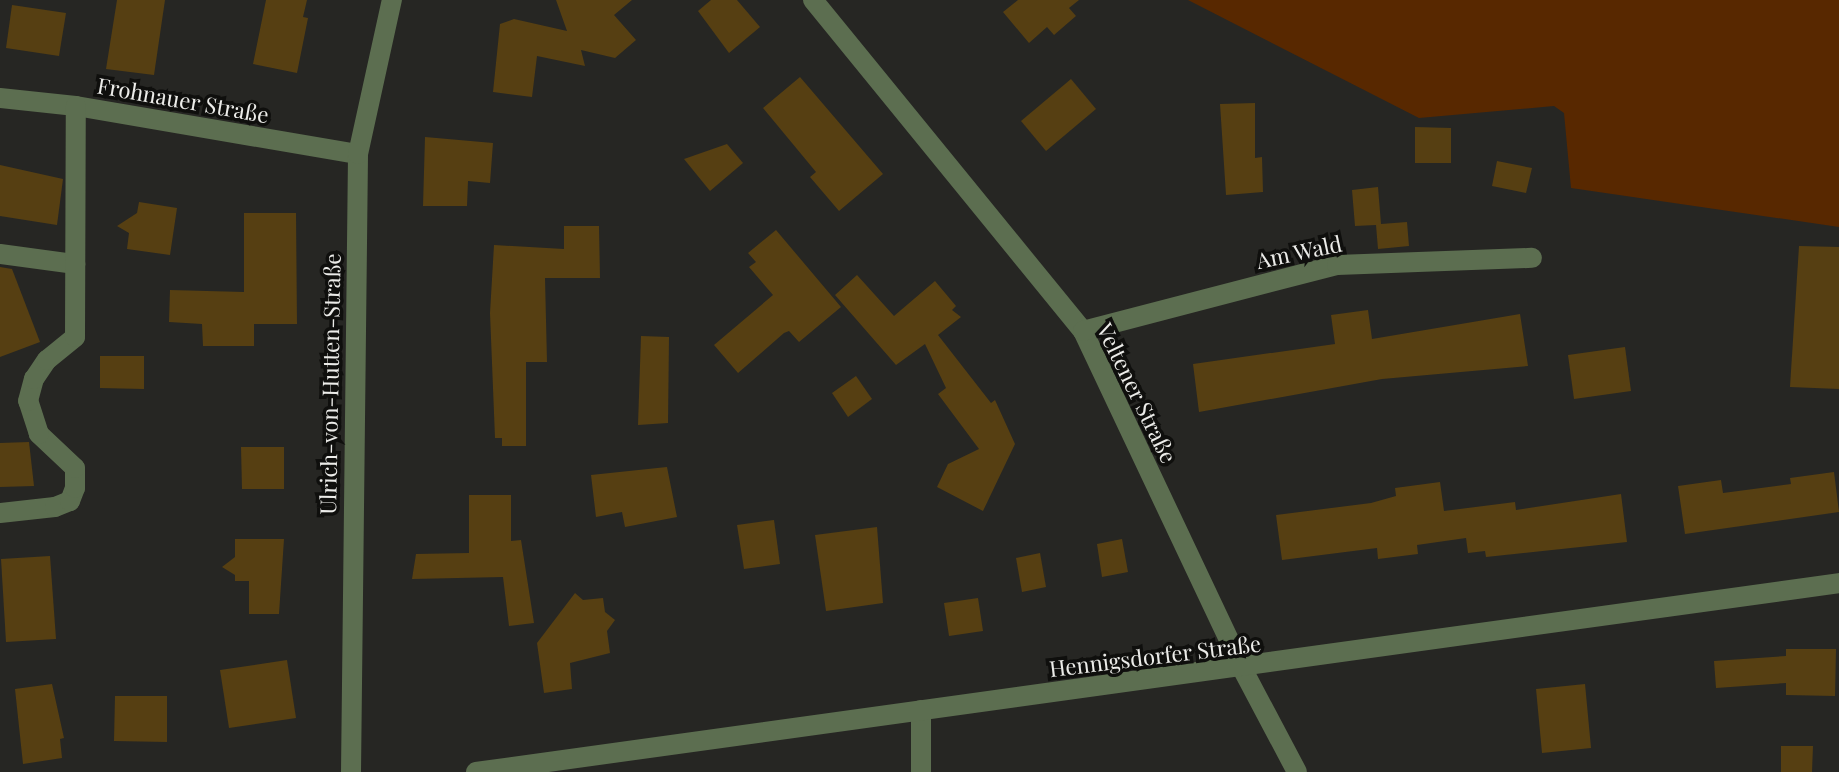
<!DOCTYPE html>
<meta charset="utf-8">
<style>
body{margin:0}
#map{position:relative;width:1839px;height:772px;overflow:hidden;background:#262623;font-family:"Playfair Display",serif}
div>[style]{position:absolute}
.green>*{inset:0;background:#582800}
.building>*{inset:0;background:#563f12}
.minor>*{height:20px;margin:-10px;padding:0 10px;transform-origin:10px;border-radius:10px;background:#5c6e50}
span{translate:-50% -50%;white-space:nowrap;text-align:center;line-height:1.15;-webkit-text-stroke:7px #0f0f0d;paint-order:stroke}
.street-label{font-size:22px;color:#ecece9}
</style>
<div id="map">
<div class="green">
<div style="clip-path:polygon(1188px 0,1839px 0,1839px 227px,1571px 188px,1564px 113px,1554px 106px,1419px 118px)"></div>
</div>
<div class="building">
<div style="clip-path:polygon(117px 0,165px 0,154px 75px,106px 69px)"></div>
<div style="clip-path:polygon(266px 0,307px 0,303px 17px,308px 18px,297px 73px,253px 64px)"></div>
<div style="clip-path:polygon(556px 0,632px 0,614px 15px,636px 40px,615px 58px,581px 50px,585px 66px,537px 56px,532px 97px,493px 92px,500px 24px,514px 19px,567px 31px)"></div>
<div style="clip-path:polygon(711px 0,737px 0,760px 27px,729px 53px,698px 11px)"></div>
<div style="clip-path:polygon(1018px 0,1079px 0,1069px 8px,1076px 16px,1054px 35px,1047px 27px,1029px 43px,1003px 12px)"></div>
<div style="clip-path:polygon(12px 5px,66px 13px,59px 56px,6px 48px)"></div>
<div style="clip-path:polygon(800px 77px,883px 174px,839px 211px,810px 177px,816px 172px,763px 108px)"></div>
<div style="clip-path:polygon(1071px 79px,1096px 109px,1046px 151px,1021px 121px)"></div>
<div style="clip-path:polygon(1255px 103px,1255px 158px,1262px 157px,1263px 192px,1226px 195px,1220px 104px)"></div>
<div style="clip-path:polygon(1415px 127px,1451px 128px,1451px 163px,1415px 163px)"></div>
<div style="clip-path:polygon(425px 137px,493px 143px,490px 183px,468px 181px,467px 206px,423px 206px)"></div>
<div style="clip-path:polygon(727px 144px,743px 163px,710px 191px,684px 159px)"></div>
<div style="clip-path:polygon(1497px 161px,1532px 168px,1526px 193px,1492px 186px)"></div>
<div style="clip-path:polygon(0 165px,63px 179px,57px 225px,0 216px)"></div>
<div style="clip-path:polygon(1378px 187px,1381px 224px,1407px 222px,1409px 246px,1378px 249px,1376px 225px,1355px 226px,1352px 190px)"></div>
<div style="clip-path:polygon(139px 202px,177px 208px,170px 255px,127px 249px,129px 233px,117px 226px,137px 213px)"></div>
<div style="clip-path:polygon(244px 213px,296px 213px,297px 324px,254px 324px,254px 346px,203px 346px,202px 324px,169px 322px,170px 290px,244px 292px)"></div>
<div style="clip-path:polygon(564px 226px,599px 226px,600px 278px,545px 278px,547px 362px,526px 362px,526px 446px,502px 446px,502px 438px,495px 438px,490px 313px,494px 245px,564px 249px)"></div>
<div style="clip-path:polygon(776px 230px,841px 307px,799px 342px,789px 331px,784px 333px,738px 373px,714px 345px,773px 295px,749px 267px,756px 262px,748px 253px)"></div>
<div style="clip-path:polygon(1799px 246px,1839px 247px,1839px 389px,1790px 387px)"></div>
<div style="clip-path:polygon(0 267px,12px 269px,40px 342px,0 357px)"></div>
<div style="clip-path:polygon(857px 275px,894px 316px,935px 281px,956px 306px,952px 310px,961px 317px,938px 335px,991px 403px,995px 400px,1015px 444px,983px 511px,937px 487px,948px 464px,979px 449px,938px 394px,946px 388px,925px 344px,896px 365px,835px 295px)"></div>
<div style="clip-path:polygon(1368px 310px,1372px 339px,1520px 314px,1528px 366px,1382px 379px,1199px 412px,1193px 364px,1335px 344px,1331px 315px)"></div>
<div style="clip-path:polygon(641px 336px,669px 337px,668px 423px,638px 425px)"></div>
<div style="clip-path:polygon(1625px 347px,1631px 391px,1574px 399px,1568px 355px)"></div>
<div style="clip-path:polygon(100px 356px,144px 356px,144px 389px,100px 388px)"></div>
<div style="clip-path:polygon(856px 376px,872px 399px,848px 417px,832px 393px)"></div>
<div style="clip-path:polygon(29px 442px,34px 486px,0 487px,0 443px)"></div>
<div style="clip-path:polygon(241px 447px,284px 447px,284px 489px,242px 489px)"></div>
<div style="clip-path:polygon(667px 467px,677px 517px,625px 527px,622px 512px,596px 517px,591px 475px)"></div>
<div style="clip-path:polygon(1834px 472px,1839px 512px,1685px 534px,1678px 486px,1721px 480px,1723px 493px,1791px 484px,1790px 478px)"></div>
<div style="clip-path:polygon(1440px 482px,1444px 511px,1515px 502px,1516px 510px,1621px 494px,1627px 542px,1486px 557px,1485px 551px,1468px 553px,1466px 538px,1417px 545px,1418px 554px,1378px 559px,1377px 548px,1282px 560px,1276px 515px,1371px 503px,1396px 496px,1395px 488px)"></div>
<div style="clip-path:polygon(469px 495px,511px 495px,511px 541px,521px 540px,534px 623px,509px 626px,503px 577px,412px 579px,416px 554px,469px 553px)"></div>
<div style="clip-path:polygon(774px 520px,780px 564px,744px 569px,737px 525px)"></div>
<div style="clip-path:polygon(877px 527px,883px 603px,826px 611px,815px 535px)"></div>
<div style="clip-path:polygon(235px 539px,284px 539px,279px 614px,249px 614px,249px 581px,235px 581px,235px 575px,222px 567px,235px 557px)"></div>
<div style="clip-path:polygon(1122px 539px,1128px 572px,1102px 577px,1097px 544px)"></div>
<div style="clip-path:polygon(1040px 553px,1046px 587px,1022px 592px,1016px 558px)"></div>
<div style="clip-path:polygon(50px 556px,56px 639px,6px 642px,1px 559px)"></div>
<div style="clip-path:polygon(575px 593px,583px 600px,603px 598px,605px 612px,615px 620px,607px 631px,610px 653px,570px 663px,572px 689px,544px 693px,537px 643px)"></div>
<div style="clip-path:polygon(978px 598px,983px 631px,949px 636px,944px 603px)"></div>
<div style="clip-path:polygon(1786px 649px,1836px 649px,1835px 696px,1786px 695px,1786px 683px,1716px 688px,1714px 661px,1786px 656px)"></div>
<div style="clip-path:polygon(287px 660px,296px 718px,229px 728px,220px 670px)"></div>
<div style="clip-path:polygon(52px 684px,64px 738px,60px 739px,62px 758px,23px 764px,15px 689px)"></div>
<div style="clip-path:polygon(1585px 684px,1591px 748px,1542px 753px,1536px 689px)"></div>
<div style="clip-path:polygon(115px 696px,167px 696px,167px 742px,114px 741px)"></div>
<div style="clip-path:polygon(1781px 746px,1813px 746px,1812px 772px,1781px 772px)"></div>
</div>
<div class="minor">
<div style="left:813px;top:0;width:427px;rotate:50.8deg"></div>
<div style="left:1083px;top:331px;width:375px;rotate:64.7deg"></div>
<div style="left:1243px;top:670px;width:115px;rotate:62.1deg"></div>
<div style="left:0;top:98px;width:76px;rotate:6deg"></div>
<div style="left:76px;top:106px;width:286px;rotate:9.7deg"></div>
<div style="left:0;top:254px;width:76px;rotate:7.6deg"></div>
<div style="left:1083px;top:331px;width:262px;rotate:-14.6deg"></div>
<div style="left:1337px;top:265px;width:195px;rotate:-2.1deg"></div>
<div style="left:0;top:513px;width:55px;rotate:-6.2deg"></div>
<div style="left:55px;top:507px;width:16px;rotate:-22deg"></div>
<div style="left:70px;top:501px;width:14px;rotate:-69deg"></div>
<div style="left:75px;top:488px;width:20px;rotate:-90deg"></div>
<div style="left:75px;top:468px;width:50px;rotate:-136.6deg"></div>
<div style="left:39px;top:434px;width:35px;rotate:-108deg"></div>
<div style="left:28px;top:401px;width:23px;rotate:-75deg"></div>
<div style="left:34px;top:379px;width:23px;rotate:-56deg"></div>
<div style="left:47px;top:360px;width:36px;rotate:-39deg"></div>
<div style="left:75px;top:337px;width:231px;rotate:-89.8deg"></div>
<div style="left:921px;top:710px;width:62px;rotate:90deg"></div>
<div style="left:351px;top:772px;width:618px;rotate:-89.35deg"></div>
<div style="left:358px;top:154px;width:158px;rotate:-77.6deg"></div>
<div style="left:476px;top:772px;width:1376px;rotate:-7.89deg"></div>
</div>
<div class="street-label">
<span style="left:183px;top:100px;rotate:10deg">Frohnauer Straße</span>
<span style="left:1299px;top:252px;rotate:-12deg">Am Wald</span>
<span style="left:330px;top:384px;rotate:-89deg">Ulrich-von-Hutten-Straße</span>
<span style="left:1137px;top:393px;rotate:64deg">Veltener Straße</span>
<span style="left:1155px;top:656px;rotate:-7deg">Hennigsdorfer Straße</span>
</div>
</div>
